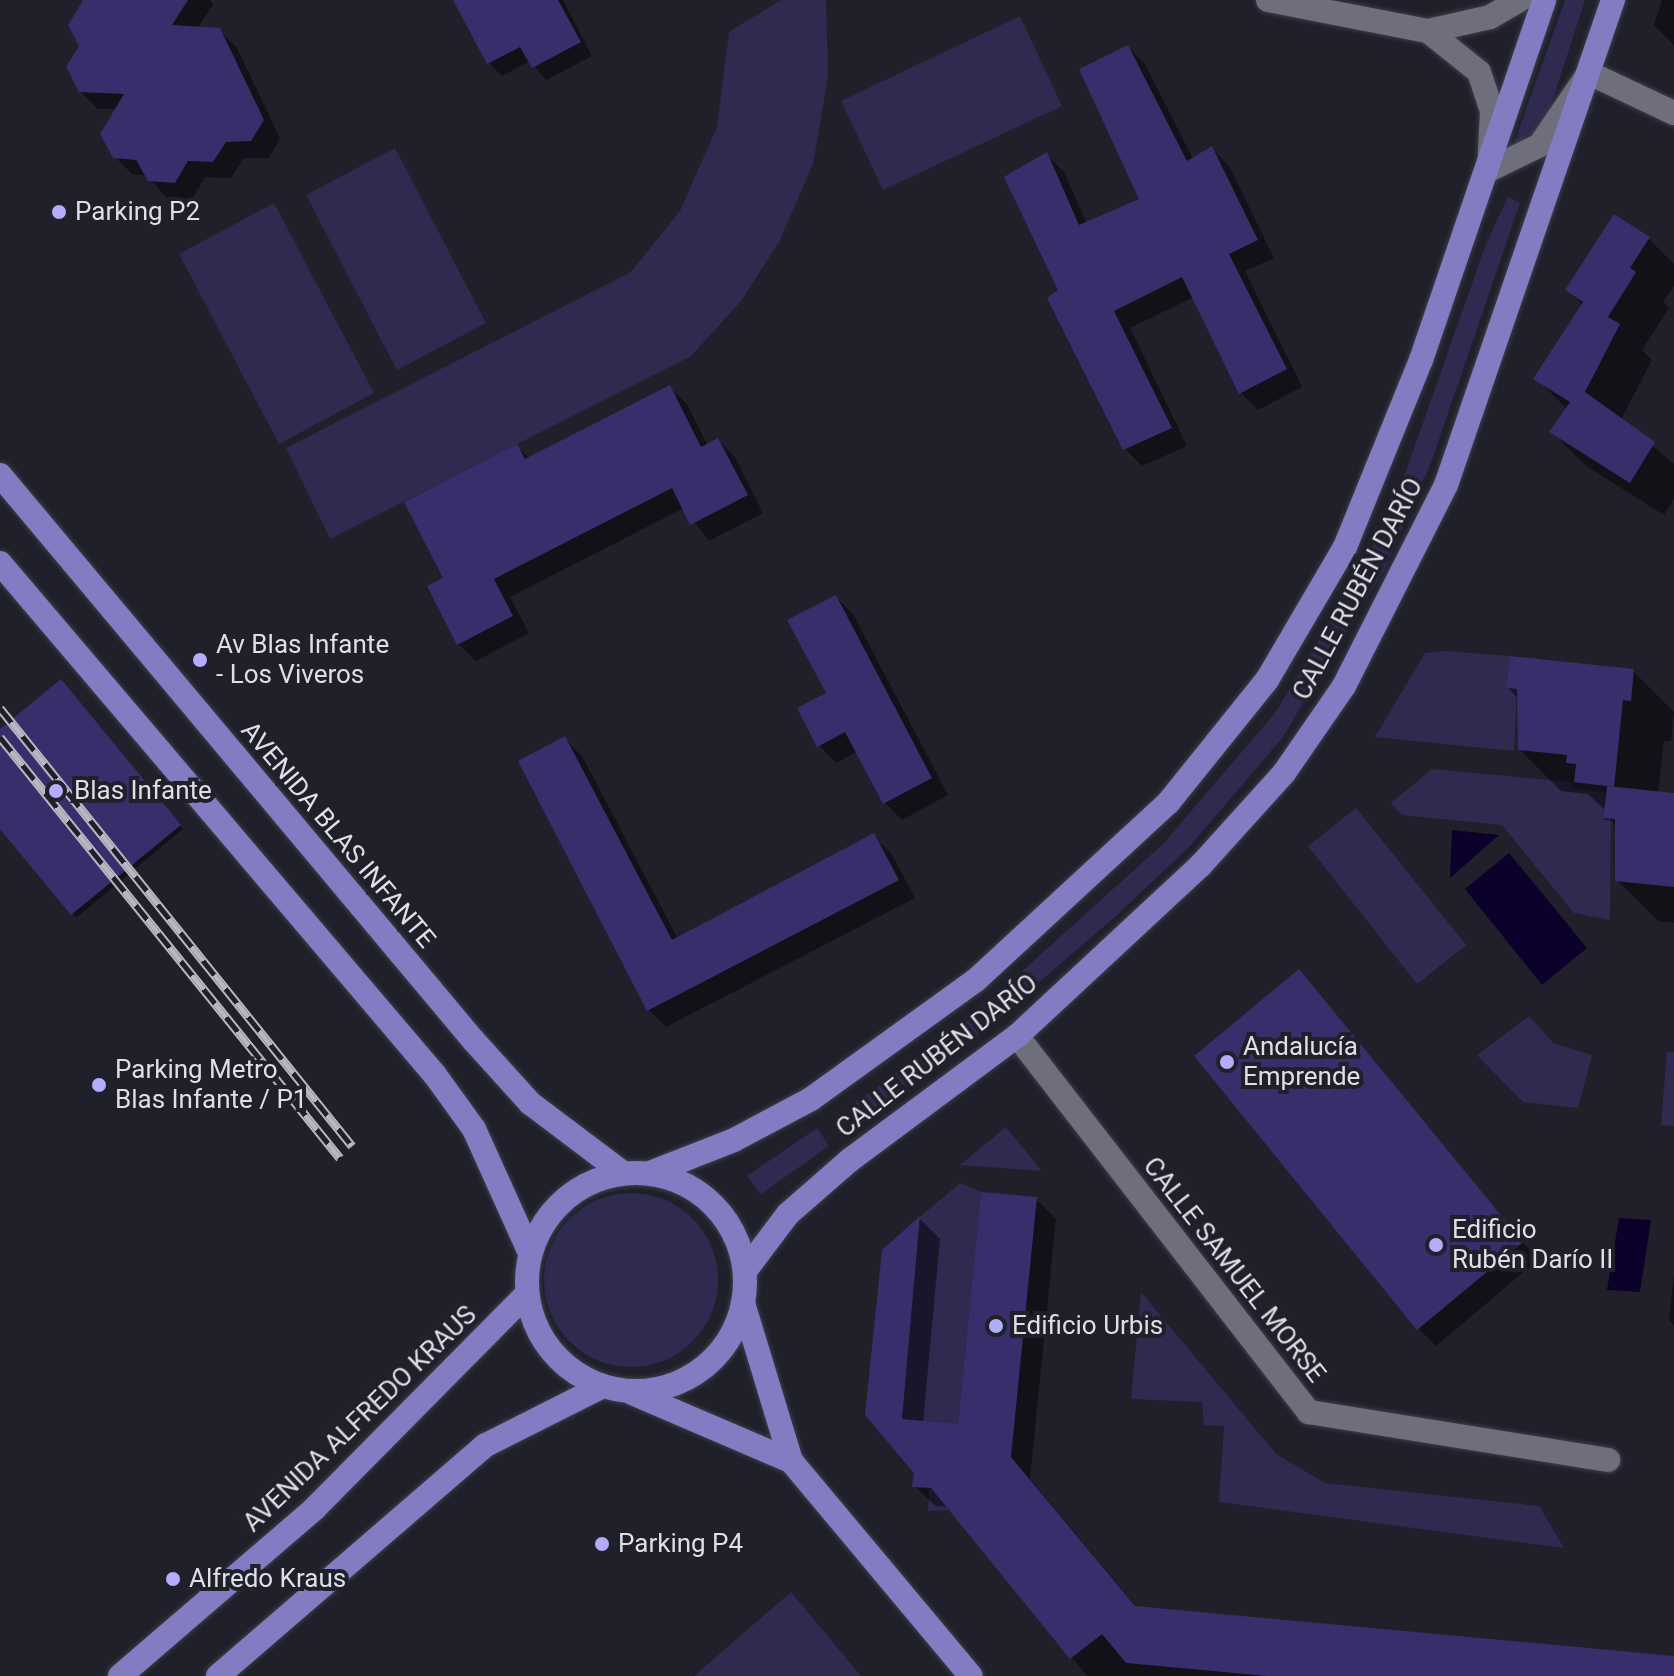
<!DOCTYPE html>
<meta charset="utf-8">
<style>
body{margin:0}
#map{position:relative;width:1674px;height:1676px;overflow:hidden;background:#20202b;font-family:Roboto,sans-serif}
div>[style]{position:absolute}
.green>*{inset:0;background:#2e2a50}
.round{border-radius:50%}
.water>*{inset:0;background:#0b012a}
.shadow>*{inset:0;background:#0007}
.building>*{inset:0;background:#372e6b}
.roads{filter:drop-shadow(0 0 2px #3d3c47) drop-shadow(0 0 2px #3d3c47)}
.minor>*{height:24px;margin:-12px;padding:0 12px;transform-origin:12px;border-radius:12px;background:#6e6e7c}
.major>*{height:24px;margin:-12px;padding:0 12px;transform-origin:12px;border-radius:12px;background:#827cc2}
.major>.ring{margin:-12px;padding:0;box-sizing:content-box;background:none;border:24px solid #827cc2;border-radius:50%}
.rail>*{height:9px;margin-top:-4.5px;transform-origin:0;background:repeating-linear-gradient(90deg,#20202b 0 18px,#b7b7c0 0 36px);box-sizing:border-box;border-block:2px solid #b7b7c0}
.dots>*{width:22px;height:22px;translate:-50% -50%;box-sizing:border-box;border:4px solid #20202b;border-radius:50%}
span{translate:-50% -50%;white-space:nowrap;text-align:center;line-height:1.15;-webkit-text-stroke:8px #20202b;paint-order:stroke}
.poi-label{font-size:26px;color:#dedfe7}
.left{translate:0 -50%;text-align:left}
.street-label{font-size:26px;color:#dedfe7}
</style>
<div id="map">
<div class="green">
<div style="clip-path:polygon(781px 0,826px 0,828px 76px,813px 164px,779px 242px,741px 301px,691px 356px,330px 539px,286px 448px,631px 272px,680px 211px,717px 127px,729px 32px)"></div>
<div style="clip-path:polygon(1565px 0,1585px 0,1545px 124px,1513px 146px)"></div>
<div style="clip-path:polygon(1020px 16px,1062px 106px,883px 190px,841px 101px)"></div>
<div style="clip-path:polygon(395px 148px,486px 323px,397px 370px,306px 195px)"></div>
<div style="clip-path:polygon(1508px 197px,1520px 203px,1432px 460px,1385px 569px,1282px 738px,1190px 846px,1116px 916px,962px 1049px,867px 1116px,853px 1104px,966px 1022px,1164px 843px,1275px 713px,1361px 570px,1399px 491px,1486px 244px)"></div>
<div style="clip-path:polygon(274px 203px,374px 393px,279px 444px,179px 254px)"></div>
<div style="clip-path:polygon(1445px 651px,1510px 656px,1506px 688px,1517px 689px,1514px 751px,1375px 737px,1425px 653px)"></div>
<div style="clip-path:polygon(1432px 769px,1572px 782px,1571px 788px,1605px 793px,1603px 820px,1611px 821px,1610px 920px,1574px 913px,1502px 825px,1402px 815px,1391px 803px)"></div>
<div style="clip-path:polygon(1356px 808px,1466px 945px,1417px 984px,1308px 846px)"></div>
<div style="clip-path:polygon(1529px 1016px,1553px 1043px,1592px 1055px,1578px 1108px,1523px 1102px,1477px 1055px)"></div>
<div style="clip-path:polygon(1667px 1051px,1674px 1052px,1674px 1126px,1661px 1125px)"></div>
<div style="clip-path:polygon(1006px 1127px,1042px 1171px,960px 1165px)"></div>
<div style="clip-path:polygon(817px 1128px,829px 1146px,761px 1194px,747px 1176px)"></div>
<div style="clip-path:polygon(960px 1183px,981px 1192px,955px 1455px,958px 1497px,948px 1510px,928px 1511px,933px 1422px,902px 1419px,920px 1217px)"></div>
<div class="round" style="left:544px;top:1193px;width:174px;height:174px"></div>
<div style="clip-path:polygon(1141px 1292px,1276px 1454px,1325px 1483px,1539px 1506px,1564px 1548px,1219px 1502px,1224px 1426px,1204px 1425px,1202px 1402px,1131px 1399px)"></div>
<div style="clip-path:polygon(791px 1592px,861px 1676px,694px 1676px)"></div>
</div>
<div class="water">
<div style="clip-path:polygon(1452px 830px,1499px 835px,1450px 878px,1450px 877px)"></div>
<div style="clip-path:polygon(1509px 853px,1587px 948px,1542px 985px,1465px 889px)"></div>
<div style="clip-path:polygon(1619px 1218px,1651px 1220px,1640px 1292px,1607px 1290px)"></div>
</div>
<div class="shadow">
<div style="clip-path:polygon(85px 0,210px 0,213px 5px,197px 29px,219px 30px,237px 48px,280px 138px,269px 158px,244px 158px,231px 178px,205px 177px,192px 199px,167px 198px,147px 176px,132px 174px,115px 157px,117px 109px,98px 109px,80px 91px)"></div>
<div style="clip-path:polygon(455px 0,563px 0,592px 56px,546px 80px,530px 61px,502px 76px,489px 63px)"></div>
<div style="clip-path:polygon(1662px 0,1674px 0,1674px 45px,1654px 25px)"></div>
<div style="clip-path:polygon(1128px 47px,1145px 64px,1193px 159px,1212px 148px,1229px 166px,1274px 258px,1245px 271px,1302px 387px,1258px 410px,1241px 393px,1194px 297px,1130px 328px,1187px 446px,1142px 466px,1125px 449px,1060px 291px,1047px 155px,1064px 172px,1087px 224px,1142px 200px)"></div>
<div style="clip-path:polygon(1649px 239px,1674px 264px,1674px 286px,1663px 302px,1669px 308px,1642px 350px,1652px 360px,1621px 420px,1674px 464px,1674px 499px,1664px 515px,1586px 466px,1552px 432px,1567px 409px,1536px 378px,1583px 305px,1567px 290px)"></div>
<div style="clip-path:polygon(669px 387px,687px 404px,708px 446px,718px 440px,735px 457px,763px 513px,709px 541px,684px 508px,510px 597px,529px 633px,476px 661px,458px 644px,446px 579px,517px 447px,530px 459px)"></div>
<div style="clip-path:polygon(836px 597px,853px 614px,948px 795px,902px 820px,885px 803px,858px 751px,836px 763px,819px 745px)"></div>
<div style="clip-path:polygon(1633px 671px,1674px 712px,1671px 741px,1664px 741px,1658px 793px,1674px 795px,1674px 923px,1658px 921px,1617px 880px,1617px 829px,1606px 811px,1588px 794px,1561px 791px,1520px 750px,1519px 699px,1508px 688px)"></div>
<div style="clip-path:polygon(64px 685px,183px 829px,76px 918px,0 826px,0 731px)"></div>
<div style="clip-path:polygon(565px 739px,582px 756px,678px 939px,873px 836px,891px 853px,915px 898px,666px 1027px,649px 1010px,521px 762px)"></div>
<div style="clip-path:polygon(1299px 972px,1538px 1260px,1436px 1346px,1419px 1329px)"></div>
<div style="clip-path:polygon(1036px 1199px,1056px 1219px,1030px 1479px,1138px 1609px,1668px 1676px,1087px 1676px,949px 1507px,935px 1506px,915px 1486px,916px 1472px,867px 1414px,884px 1251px,920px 1219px,940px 1239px,923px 1423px,960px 1426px)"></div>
<div style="clip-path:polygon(1674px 1274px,1674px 1325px,1669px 1320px)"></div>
</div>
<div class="building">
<div style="clip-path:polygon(83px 0,188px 0,172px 25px,220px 28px,264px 120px,251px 141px,226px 142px,213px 162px,188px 161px,175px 183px,148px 181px,136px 160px,113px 158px,100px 134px,124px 94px,79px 92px,66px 67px,79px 46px,68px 25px)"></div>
<div style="clip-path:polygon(453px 0,558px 0,581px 42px,532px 68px,520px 47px,487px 64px)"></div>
<div style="clip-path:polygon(1128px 45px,1187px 161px,1212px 146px,1258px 240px,1229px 254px,1287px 369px,1239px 394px,1182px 277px,1114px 311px,1172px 428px,1123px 450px,1047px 298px,1058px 290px,1004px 177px,1047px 152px,1079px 225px,1139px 199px,1079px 69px)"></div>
<div style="clip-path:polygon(1614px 214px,1650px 237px,1630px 268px,1636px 272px,1608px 317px,1620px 324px,1585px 392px,1655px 442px,1630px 483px,1549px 432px,1570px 402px,1533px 379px,1583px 302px,1565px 290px)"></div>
<div style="clip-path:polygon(670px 385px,701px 447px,718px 438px,748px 495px,690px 525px,672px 488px,494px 579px,513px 616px,457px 645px,427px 586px,443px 578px,404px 502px,517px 444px,525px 459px)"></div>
<div style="clip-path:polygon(836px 595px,932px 778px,883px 804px,845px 732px,817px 747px,797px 708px,826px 693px,787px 620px)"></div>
<div style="clip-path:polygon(1510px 656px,1634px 669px,1631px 701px,1623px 700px,1614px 787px,1574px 782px,1576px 764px,1566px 763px,1567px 755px,1518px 750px,1517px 689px,1506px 688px)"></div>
<div style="clip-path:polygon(61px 679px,181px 825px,71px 915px,0 829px,0 729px)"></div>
<div style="clip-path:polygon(565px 736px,672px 940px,874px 833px,899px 880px,647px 1011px,518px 761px)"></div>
<div style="clip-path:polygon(1607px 786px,1674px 793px,1674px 887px,1615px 881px,1615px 819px,1603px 818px)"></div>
<div style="clip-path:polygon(1299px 969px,1523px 1242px,1417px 1330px,1194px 1056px)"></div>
<div style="clip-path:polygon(981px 1192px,1037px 1197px,1011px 1457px,1135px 1606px,1674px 1656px,1674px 1676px,1267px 1676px,1126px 1663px,1102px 1634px,1070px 1659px,931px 1488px,912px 1487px,914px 1473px,865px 1415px,882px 1250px,920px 1216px,902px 1419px,958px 1424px)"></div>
</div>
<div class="roads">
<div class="minor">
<div style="left:1268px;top:0;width:163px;rotate:11deg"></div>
<div style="left:1428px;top:31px;width:64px;rotate:-12.7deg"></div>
<div style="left:1490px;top:17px;width:34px;rotate:-30deg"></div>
<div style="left:1428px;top:31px;width:65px;rotate:38.8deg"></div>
<div style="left:1479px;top:72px;width:41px;rotate:71.6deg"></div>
<div style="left:1492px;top:111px;width:59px;rotate:92.9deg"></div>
<div style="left:1489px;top:170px;width:57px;rotate:-26.1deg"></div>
<div style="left:1540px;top:145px;width:87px;rotate:-55.8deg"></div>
<div style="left:1589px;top:73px;width:94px;rotate:25.2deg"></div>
<div style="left:1017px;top:1036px;width:476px;rotate:52.2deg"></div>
<div style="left:1309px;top:1412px;width:303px;rotate:9.1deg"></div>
</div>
<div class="major">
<div style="left:0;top:475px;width:738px;rotate:50.06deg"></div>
<div style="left:474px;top:1041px;width:84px;rotate:47.9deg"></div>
<div style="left:530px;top:1103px;width:116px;rotate:37deg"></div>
<div style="left:0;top:563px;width:672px;rotate:49.65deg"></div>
<div style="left:435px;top:1075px;width:67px;rotate:54.2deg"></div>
<div style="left:474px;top:1129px;width:136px;rotate:65.7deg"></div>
<div class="ring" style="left:527px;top:1173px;width:194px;height:194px"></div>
<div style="left:650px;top:1173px;width:90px;rotate:-21.4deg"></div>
<div style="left:734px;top:1140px;width:87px;rotate:-28deg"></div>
<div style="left:811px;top:1099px;width:203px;rotate:-35.8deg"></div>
<div style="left:976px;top:980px;width:261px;rotate:-42.7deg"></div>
<div style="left:1168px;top:803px;width:158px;rotate:-51.2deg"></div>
<div style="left:1267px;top:680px;width:154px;rotate:-59.6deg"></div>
<div style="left:1345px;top:547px;width:202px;rotate:-67.9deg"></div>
<div style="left:1421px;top:360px;width:380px;rotate:-71.1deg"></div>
<div style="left:745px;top:1271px;width:71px;rotate:-53deg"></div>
<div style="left:788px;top:1214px;width:82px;rotate:-41.1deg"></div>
<div style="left:850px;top:1160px;width:208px;rotate:-36.6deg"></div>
<div style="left:1017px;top:1036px;width:250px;rotate:-42.9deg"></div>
<div style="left:1200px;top:866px;width:125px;rotate:-47.9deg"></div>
<div style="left:1284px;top:773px;width:106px;rotate:-55.4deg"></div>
<div style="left:1344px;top:686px;width:225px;rotate:-63.1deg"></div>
<div style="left:1446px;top:485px;width:513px;rotate:-71deg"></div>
<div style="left:743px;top:1303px;width:165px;rotate:73.1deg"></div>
<div style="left:791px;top:1461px;width:280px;rotate:50.1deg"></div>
<div style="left:632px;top:1393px;width:173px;rotate:23.2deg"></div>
<div style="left:120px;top:1676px;width:256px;rotate:-40.7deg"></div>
<div style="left:314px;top:1509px;width:303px;rotate:-45.3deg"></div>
<div style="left:218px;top:1676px;width:354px;rotate:-40.8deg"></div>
<div style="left:486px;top:1445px;width:129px;rotate:-26.8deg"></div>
</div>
</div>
<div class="rail">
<div style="left:0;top:708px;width:562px;rotate:51.21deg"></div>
<div style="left:0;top:737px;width:541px;rotate:51.08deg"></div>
</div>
<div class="dots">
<div style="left:59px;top:212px;background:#b1adfa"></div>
<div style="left:200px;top:660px;background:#b1adfa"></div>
<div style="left:56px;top:791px;background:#b1adfa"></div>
<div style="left:1227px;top:1062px;background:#b1adfa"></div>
<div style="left:99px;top:1085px;background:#b1adfa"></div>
<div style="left:1436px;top:1245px;background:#b1adfa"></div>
<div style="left:996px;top:1326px;background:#b1adfa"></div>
<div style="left:602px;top:1544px;background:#b1adfa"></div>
<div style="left:173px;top:1579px;background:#b1adfa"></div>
</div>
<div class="poi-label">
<span class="left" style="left:75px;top:212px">Parking P2</span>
<span class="left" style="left:216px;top:660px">Av Blas Infante<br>- Los Viveros</span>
<span class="left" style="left:74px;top:791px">Blas Infante</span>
<span class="left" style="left:1243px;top:1062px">Andalucía<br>Emprende</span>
<span class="left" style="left:115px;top:1085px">Parking Metro<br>Blas Infante / P1</span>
<span class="left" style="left:1452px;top:1245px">Edificio<br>Rubén Darío II</span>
<span class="left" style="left:1012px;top:1326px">Edificio Urbis</span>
<span class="left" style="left:618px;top:1544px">Parking P4</span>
<span class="left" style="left:189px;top:1579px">Alfredo Kraus</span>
</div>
<div class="street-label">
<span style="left:1358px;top:589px;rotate:-62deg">CALLE RUBÉN DARÍO</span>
<span style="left:338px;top:835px;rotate:50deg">AVENIDA BLAS INFANTE</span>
<span style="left:937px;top:1056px;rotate:-38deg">CALLE RUBÉN DARÍO</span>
<span style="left:1234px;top:1270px;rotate:52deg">CALLE SAMUEL MORSE</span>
<span style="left:360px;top:1419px;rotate:-44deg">AVENIDA ALFREDO KRAUS</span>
</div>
</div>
